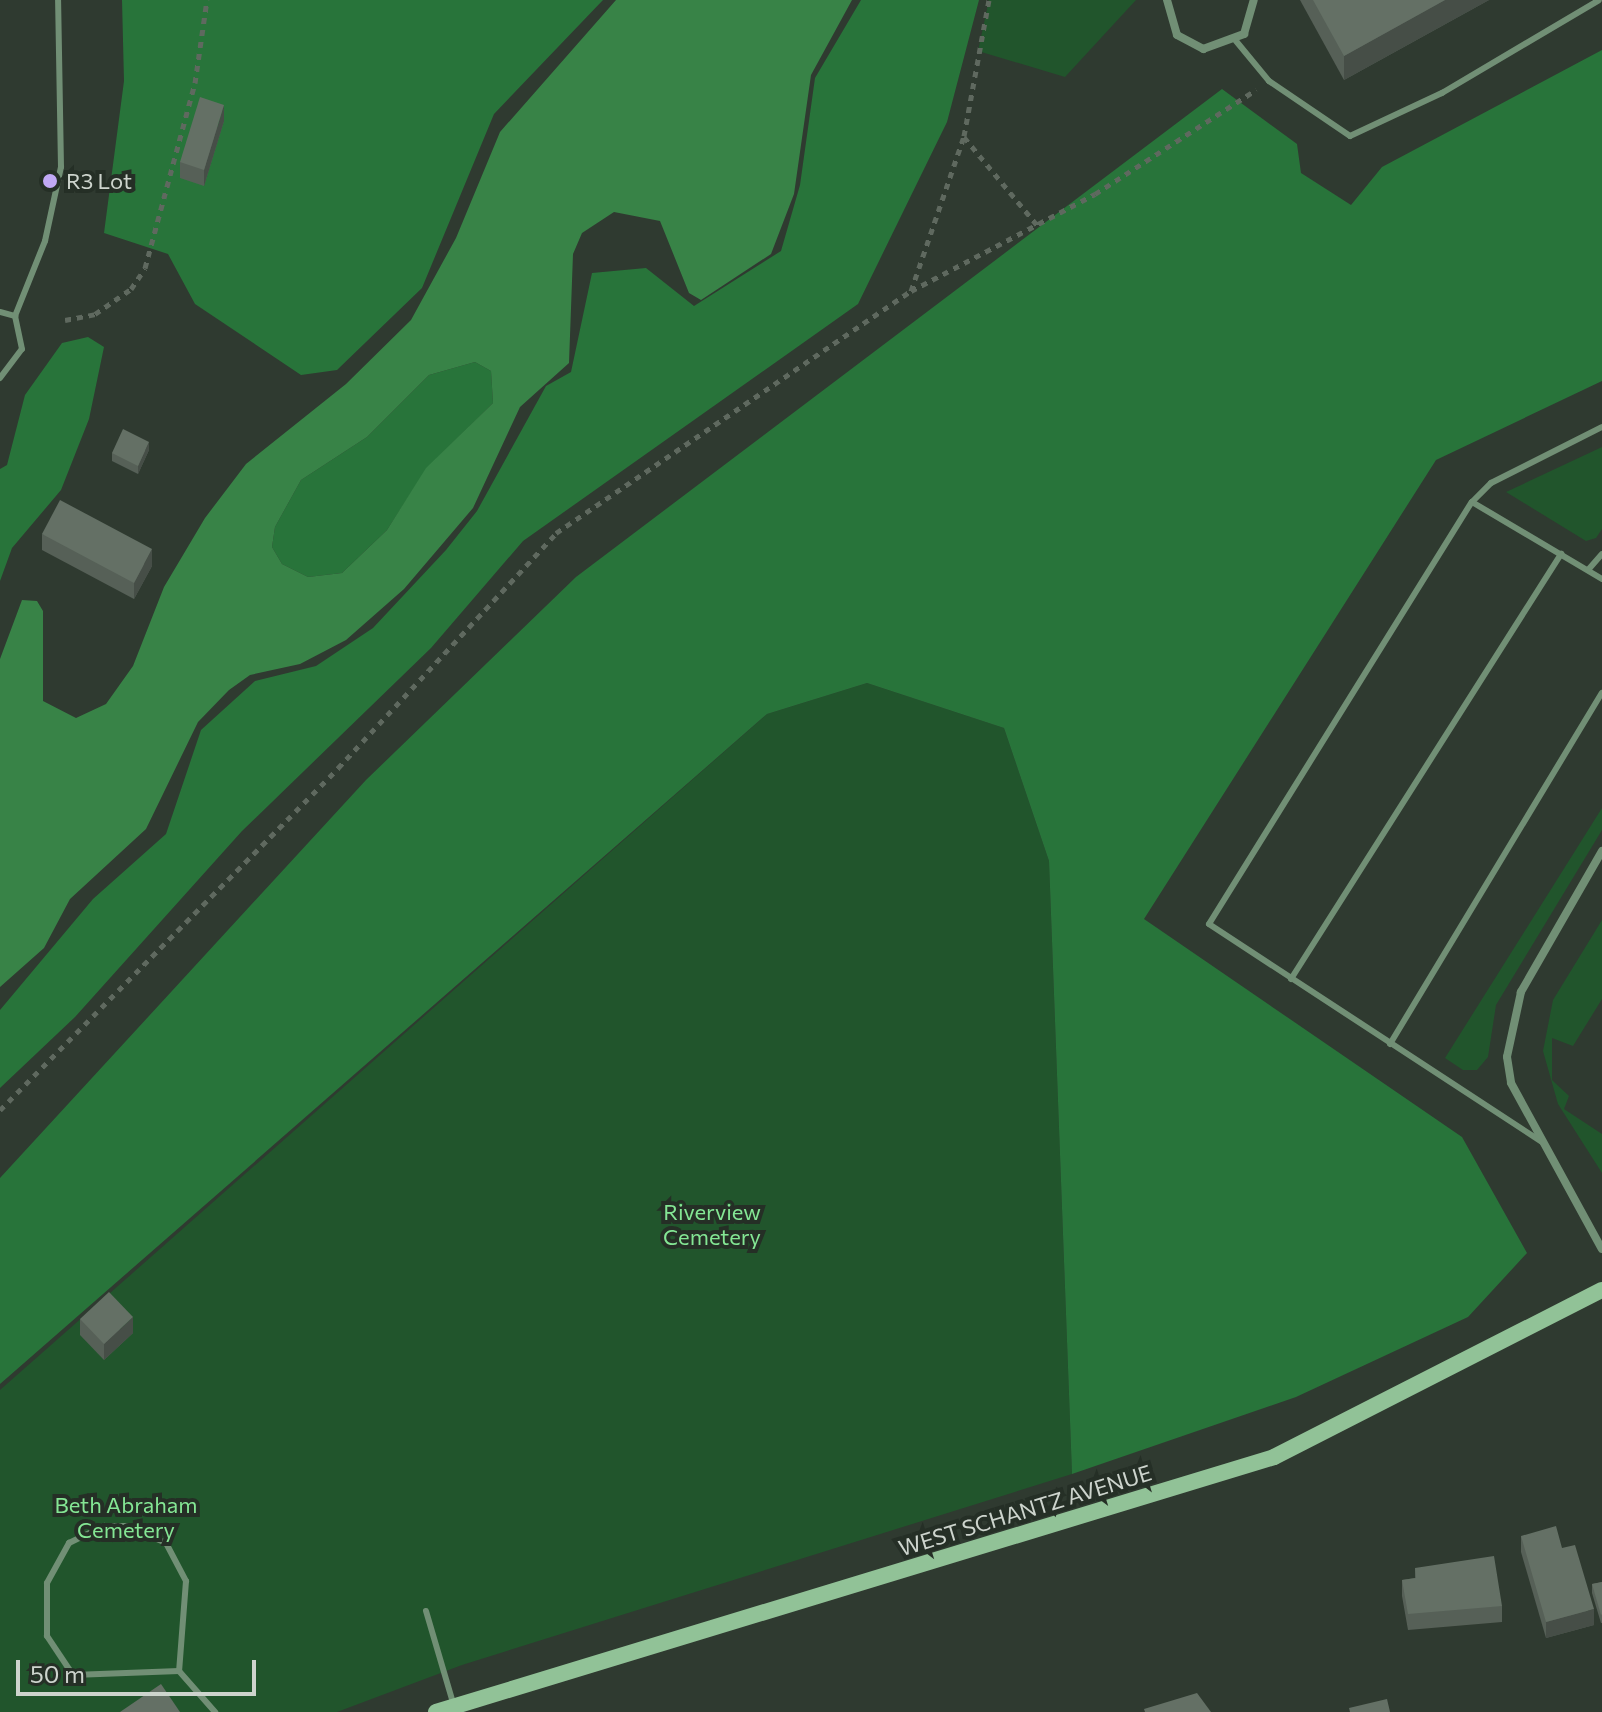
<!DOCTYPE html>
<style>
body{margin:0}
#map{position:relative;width:1602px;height:1712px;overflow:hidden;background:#2f3a30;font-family:Commissioner,sans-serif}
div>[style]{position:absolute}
.green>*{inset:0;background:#21552c}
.forest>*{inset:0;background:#28743a}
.water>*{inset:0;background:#388347}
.path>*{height:5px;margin-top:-2.5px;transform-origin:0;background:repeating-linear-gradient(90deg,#5f695f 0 6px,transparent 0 12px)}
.service>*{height:6px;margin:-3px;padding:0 3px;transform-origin:3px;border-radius:3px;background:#718f75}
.minor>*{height:8px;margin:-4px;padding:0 4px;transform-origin:4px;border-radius:4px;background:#718f75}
.secondary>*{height:16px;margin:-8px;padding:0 8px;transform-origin:8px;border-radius:8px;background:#91c297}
.wall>*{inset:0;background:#566057}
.shaded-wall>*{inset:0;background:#464e47}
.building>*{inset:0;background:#647065}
.dots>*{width:22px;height:22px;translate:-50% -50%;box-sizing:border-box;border:4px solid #252f26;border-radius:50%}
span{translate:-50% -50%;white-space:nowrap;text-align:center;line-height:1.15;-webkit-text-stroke:8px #252f26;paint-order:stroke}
.poi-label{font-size:22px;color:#cdd4cd}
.left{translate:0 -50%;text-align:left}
.park-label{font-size:22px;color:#84e694}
.street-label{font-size:22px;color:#cdd4cd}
.scale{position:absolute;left:16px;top:1660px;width:240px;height:36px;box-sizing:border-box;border:4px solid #cdd4cd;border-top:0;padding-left:10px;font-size:24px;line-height:28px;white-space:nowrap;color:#cdd4cd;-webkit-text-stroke:6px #252f26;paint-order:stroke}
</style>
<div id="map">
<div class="green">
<div style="clip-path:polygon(989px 0,1136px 0,1065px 77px,978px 51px)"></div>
<div style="clip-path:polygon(1602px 447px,1602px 529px,1596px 538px,1586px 541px,1506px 492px)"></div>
<div style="clip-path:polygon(867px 683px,1004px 728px,1049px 861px,1072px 1474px,462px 1665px,337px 1712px,0 1712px,0 1390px,767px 714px)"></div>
<div style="clip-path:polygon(1602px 808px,1602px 830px,1496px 1005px,1488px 1057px,1477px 1070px,1463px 1070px,1445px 1058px)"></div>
<div style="clip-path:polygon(1602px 920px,1602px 999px,1573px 1046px,1552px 1038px,1552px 1080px,1569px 1096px,1564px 1109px,1602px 1134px,1602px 1173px,1558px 1104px,1543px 1051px,1553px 1000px)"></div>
</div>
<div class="forest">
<div style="clip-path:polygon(122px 0,603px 0,494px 114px,422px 288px,337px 370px,301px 375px,195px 304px,168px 254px,104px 233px,124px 81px)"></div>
<div style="clip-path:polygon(861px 0,979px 0,947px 122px,858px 304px,523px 541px,431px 648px,242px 831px,75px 1017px,0 1088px,0 1010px,93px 899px,166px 834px,201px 730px,255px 681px,316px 666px,373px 628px,446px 550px,477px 511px,546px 386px,571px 372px,592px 273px,646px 268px,694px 306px,781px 251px,800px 185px,815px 78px)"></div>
<div style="clip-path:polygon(1602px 50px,1602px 381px,1436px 460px,1144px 919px,1462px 1137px,1527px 1253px,1468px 1317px,1296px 1397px,1072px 1474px,1049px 861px,1004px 728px,867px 683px,767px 714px,0 1384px,0 1178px,366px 780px,576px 577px,1222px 89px,1297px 144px,1301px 173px,1351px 205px,1382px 167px)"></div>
<div style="clip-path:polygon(88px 337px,104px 347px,89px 419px,61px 490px,12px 548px,0 581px,0 469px,7px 465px,25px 395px,62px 343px)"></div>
<div style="clip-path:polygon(475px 362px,491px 371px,493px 403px,427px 468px,387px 530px,342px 573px,308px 577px,282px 564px,272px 547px,275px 527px,301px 480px,367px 437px,429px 375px)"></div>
</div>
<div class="water">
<div style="clip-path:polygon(evenodd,616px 0,852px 0,811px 75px,794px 194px,771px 254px,701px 300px,689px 293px,660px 221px,614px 212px,582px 233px,573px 254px,569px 363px,520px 407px,473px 508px,404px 589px,346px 640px,300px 664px,250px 675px,229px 690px,198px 722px,146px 829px,70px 899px,44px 948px,0 987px,0 659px,22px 600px,37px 601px,43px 611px,43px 701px,76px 718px,106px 704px,133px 666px,164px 587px,205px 518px,246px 464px,346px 384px,411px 320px,456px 238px,500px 132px,616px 0,475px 362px,491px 371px,493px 403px,426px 468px,387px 530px,342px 573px,308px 577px,282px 564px,272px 547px,275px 527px,301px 480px,367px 437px,429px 375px,475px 362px)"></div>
</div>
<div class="path">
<div style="left:964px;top:137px;width:116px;rotate:50.3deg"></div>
<div style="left:911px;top:291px;width:164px;rotate:-71.1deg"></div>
<div style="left:964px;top:136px;width:138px;rotate:-79.6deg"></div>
<div style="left:65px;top:320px;width:31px;rotate:-11deg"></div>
<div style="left:95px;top:314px;width:44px;rotate:-34.8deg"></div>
<div style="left:131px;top:289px;width:25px;rotate:-56deg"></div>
<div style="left:145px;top:268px;width:192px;rotate:-74.9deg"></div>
<div style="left:195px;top:83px;width:84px;rotate:-81.8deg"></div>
<div style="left:0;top:1110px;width:481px;rotate:-45.3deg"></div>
<div style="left:338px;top:768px;width:321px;rotate:-47.1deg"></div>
<div style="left:556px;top:533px;width:430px;rotate:-34.3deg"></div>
<div style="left:911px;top:291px;width:208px;rotate:-27.8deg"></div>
<div style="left:1095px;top:194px;width:192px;rotate:-32.9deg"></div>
</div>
<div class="service">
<div style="left:1236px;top:41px;width:52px;rotate:50.5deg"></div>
<div style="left:1269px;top:81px;width:98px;rotate:34.2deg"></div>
<div style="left:1350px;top:136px;width:102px;rotate:-25.1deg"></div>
<div style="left:1442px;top:93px;width:182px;rotate:-30.6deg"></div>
<div style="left:0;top:312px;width:16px;rotate:15deg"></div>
<div style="left:0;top:378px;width:36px;rotate:-53deg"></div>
<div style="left:22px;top:349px;width:34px;rotate:-102deg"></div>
<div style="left:15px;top:316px;width:81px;rotate:-68.2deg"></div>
<div style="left:45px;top:241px;width:76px;rotate:-77.8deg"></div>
<div style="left:61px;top:167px;width:167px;rotate:-91deg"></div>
<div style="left:1472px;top:502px;width:151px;rotate:30.6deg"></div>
<div style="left:1588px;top:570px;width:21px;rotate:-49deg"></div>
<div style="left:1291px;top:979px;width:504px;rotate:-57.57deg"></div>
<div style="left:1390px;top:1044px;width:410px;rotate:-58.9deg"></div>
<div style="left:1542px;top:1142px;width:398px;rotate:-146.8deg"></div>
<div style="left:1209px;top:924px;width:497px;rotate:-58.1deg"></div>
<div style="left:1472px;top:502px;width:27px;rotate:-45deg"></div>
<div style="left:1491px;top:483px;width:124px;rotate:-26.8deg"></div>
<div style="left:104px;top:1526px;width:22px"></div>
<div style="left:126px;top:1526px;width:43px;rotate:23deg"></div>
<div style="left:166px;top:1543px;width:43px;rotate:62.2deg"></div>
<div style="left:186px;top:1581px;width:90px;rotate:94.4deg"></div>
<div style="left:179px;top:1671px;width:106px;rotate:177.8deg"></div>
<div style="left:73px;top:1675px;width:47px;rotate:-123.7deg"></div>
<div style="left:47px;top:1636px;width:53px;rotate:-90deg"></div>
<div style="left:47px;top:1583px;width:46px;rotate:-61.2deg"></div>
<div style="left:69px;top:1543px;width:39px;rotate:-26deg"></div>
<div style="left:426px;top:1611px;width:99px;rotate:73.6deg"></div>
<div style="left:179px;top:1671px;width:55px;rotate:48.7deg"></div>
</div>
<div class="minor">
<div style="left:1167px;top:0;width:36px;rotate:74deg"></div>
<div style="left:1177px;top:35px;width:30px;rotate:28deg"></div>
<div style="left:1203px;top:49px;width:44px;rotate:-20.1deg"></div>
<div style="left:1244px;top:34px;width:35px;rotate:-74deg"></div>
<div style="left:1602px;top:851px;width:163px;rotate:119.9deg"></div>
<div style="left:1521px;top:992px;width:66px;rotate:102.2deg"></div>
<div style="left:1507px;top:1057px;width:26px;rotate:81deg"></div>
<div style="left:1511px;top:1083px;width:189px;rotate:61.3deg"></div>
</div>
<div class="secondary">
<div style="left:436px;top:1712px;width:876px;rotate:-16.92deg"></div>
<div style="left:1274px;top:1457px;width:368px;rotate:-27deg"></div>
</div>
<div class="wall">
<div style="clip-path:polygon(1300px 0,1489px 0,1344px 80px)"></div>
<div style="clip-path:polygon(224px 121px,204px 186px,180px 178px,180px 162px)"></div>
<div style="clip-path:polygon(149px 450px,138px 474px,112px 461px,112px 453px)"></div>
<div style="clip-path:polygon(42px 534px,152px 566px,134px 599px,42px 550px)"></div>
<div style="clip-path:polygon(80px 1319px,133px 1333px,104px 1360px,80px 1335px)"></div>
<div style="clip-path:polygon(1521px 1536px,1562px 1548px,1594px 1625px,1546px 1638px,1521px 1552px)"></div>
<div style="clip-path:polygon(1415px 1568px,1502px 1606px,1502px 1622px,1408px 1630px,1402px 1596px,1402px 1580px,1415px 1578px)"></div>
<div style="clip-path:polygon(1602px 1582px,1602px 1623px,1601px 1623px,1592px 1593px,1592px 1584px)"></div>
</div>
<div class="shaded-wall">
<div style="clip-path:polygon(1445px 0,1489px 0,1344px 80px,1344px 56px)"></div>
<div style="clip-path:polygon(224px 105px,224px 121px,204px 186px,204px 170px)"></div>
<div style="clip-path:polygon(149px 442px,149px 450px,138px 474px,138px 466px)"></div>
<div style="clip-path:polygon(152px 549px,152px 566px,134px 599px,134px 583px)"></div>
<div style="clip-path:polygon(133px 1317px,133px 1333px,104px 1360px,104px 1344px)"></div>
<div style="clip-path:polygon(1594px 1609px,1594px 1625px,1546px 1638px,1546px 1622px)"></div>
</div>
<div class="building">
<div style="clip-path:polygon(1313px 0,1445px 0,1344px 56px)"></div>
<div style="clip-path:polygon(200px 97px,224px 105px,204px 170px,180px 162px)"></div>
<div style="clip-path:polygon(123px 429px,149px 442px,138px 466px,112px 453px)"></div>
<div style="clip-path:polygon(60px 500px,152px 549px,134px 583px,42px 534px)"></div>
<div style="clip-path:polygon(109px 1292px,133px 1317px,104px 1344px,80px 1319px)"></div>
<div style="clip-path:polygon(1556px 1526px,1562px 1548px,1575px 1545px,1594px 1609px,1546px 1622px,1521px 1536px)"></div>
<div style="clip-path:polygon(1494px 1556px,1502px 1606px,1408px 1614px,1402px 1580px,1416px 1578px,1415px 1568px)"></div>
<div style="clip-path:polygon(1602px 1582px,1602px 1614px,1601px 1615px,1592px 1584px)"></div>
<div style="clip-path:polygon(161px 1684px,180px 1712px,120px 1712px)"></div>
<div style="clip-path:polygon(1197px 1693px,1211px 1712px,1145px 1712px,1144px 1709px)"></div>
<div style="clip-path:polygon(1387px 1699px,1390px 1712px,1350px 1712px,1349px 1708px)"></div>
</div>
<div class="dots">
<div style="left:50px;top:181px;background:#c0a8f4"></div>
</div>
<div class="poi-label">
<span class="left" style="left:66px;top:181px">R3 Lot</span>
</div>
<div class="park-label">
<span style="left:712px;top:1224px">Riverview<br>Cemetery</span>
<span style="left:126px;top:1517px">Beth Abraham<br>Cemetery</span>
</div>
<div class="street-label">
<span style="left:1025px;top:1510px;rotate:-17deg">WEST SCHANTZ AVENUE</span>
</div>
<div class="scale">50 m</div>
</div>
